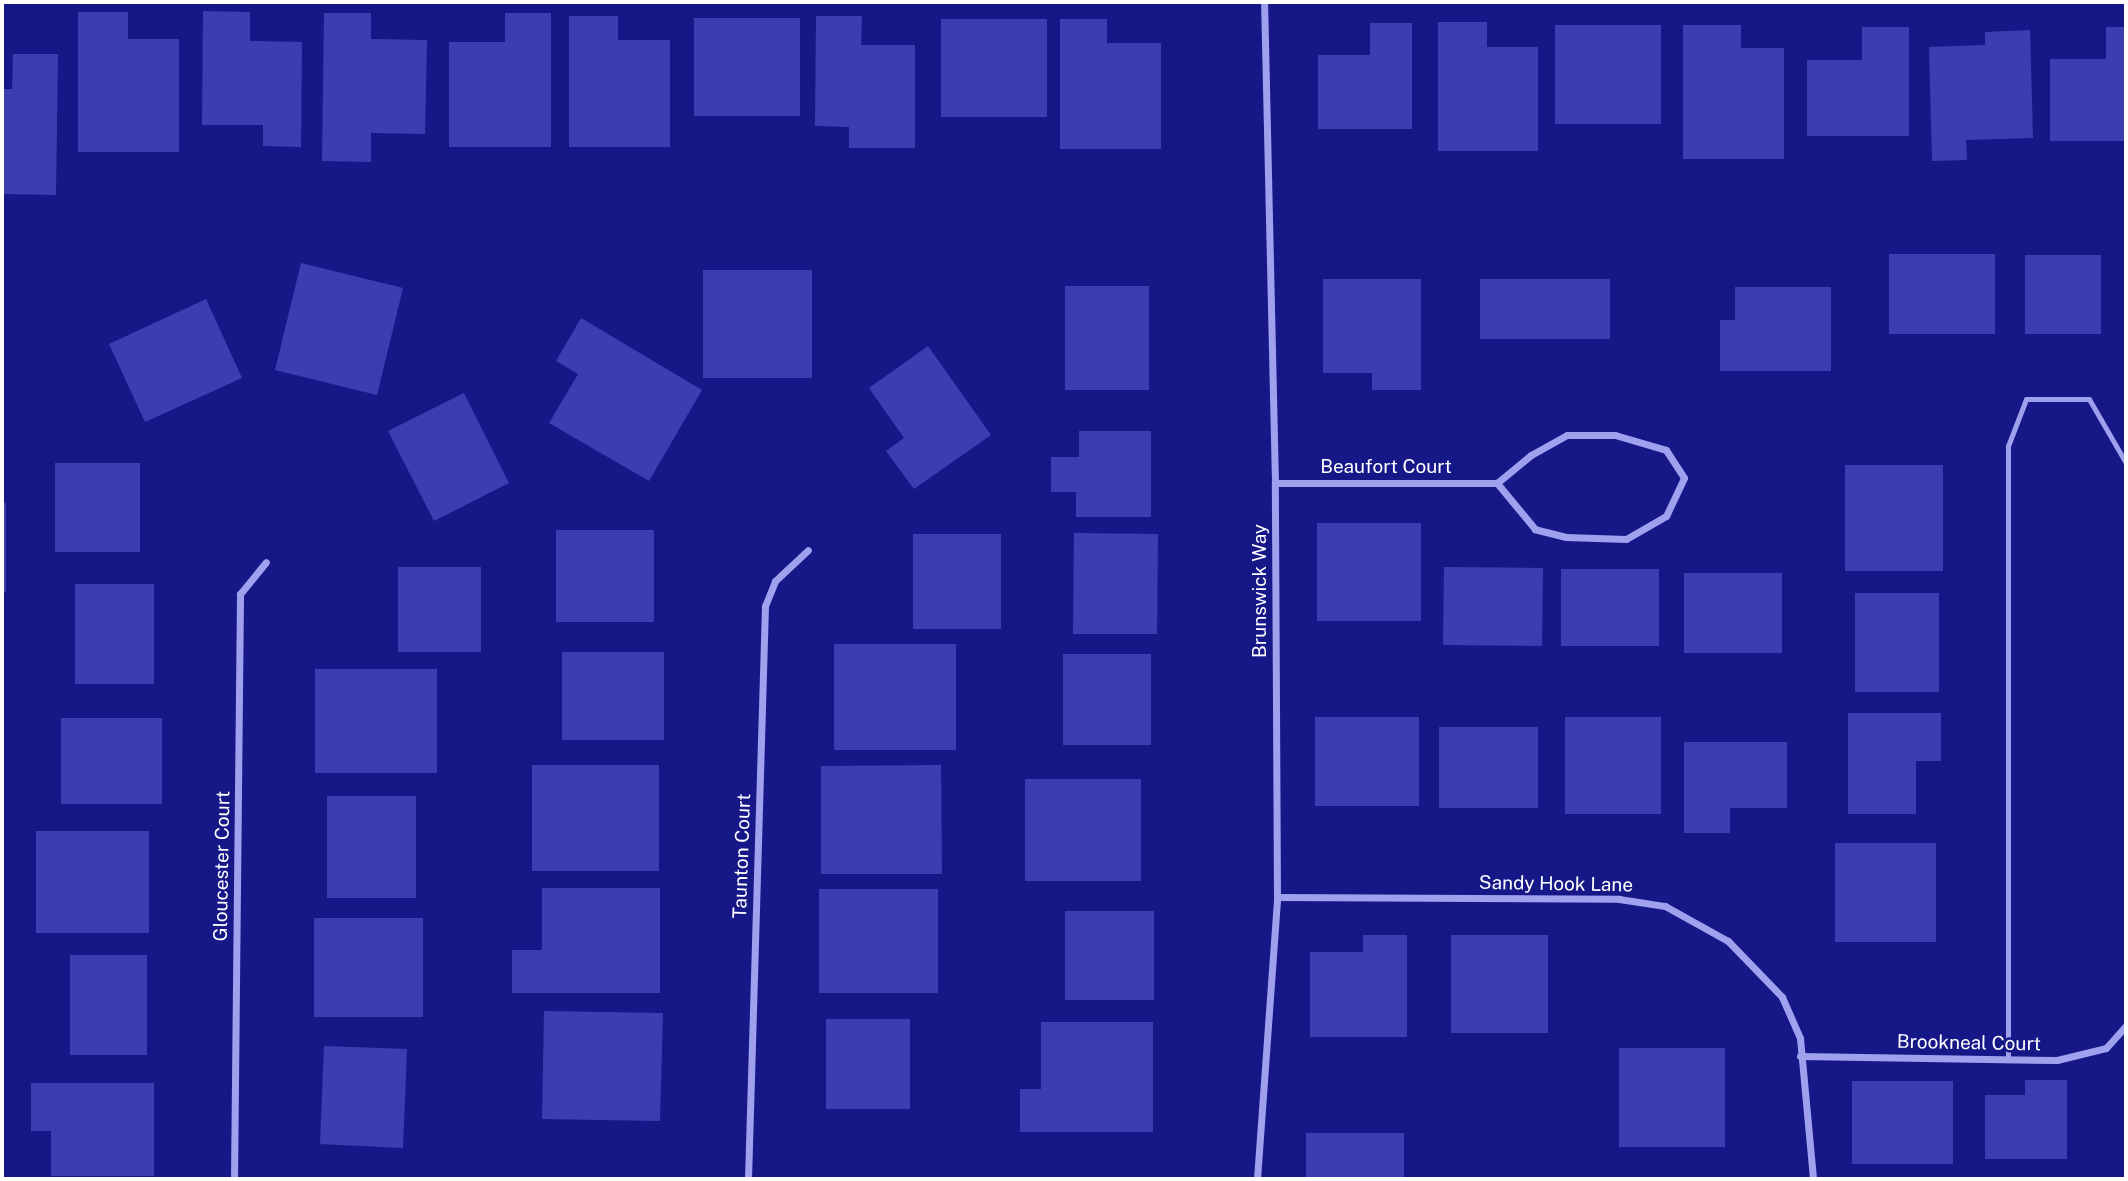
<!DOCTYPE html>
<style>
body{margin:0}
#map{position:relative;width:2128px;height:1181px;overflow:hidden;background:#171888;font-family:"Public Sans",sans-serif}
div>[style]{position:absolute}
.building>*{inset:0;background:#3c3eb0}
.lane>*{height:5px;margin:-2.5px;padding:0 2.5px;transform-origin:2.5px;border-radius:2.5px;background:#9fa1ee}
.street>*{height:7px;margin:-3.5px;padding:0 3.5px;transform-origin:3.5px;border-radius:3.5px;background:#9fa1ee}
span{translate:-50% -50%;white-space:nowrap;text-align:center;line-height:1.15;-webkit-text-stroke:5px #171888;paint-order:stroke}
.street-label{font-size:19px;color:#fff}
.frame{position:absolute;inset:0;border:4px solid #fff;pointer-events:none}
</style>
<div id="map">
<div class="building">
<div style="clip-path:polygon(203px 11px,250px 12px,250px 41px,302px 42px,301px 147px,263px 146px,263px 125px,202px 125px)"></div>
<div style="clip-path:polygon(78px 12px,128px 12px,128px 39px,179px 39px,179px 152px,78px 152px)"></div>
<div style="clip-path:polygon(324px 13px,371px 13px,371px 39px,427px 40px,425px 134px,371px 133px,371px 162px,322px 161px)"></div>
<div style="clip-path:polygon(505px 13px,551px 13px,551px 147px,449px 147px,449px 42px,505px 42px)"></div>
<div style="clip-path:polygon(569px 16px,618px 16px,618px 40px,670px 40px,670px 147px,569px 147px)"></div>
<div style="clip-path:polygon(816px 16px,862px 16px,861px 45px,915px 45px,915px 148px,849px 148px,849px 127px,815px 126px)"></div>
<div style="clip-path:polygon(694px 18px,800px 18px,800px 116px,694px 116px)"></div>
<div style="clip-path:polygon(941px 19px,1047px 19px,1047px 117px,941px 117px)"></div>
<div style="clip-path:polygon(1060px 19px,1107px 19px,1107px 43px,1161px 43px,1161px 149px,1060px 149px)"></div>
<div style="clip-path:polygon(1438px 22px,1487px 22px,1487px 47px,1538px 47px,1538px 151px,1438px 151px)"></div>
<div style="clip-path:polygon(1370px 23px,1412px 23px,1412px 129px,1318px 129px,1318px 55px,1370px 55px)"></div>
<div style="clip-path:polygon(1555px 25px,1661px 25px,1661px 124px,1555px 124px)"></div>
<div style="clip-path:polygon(1683px 25px,1741px 25px,1741px 48px,1784px 48px,1784px 159px,1683px 159px)"></div>
<div style="clip-path:polygon(1862px 27px,1909px 27px,1909px 136px,1807px 136px,1807px 60px,1862px 60px)"></div>
<div style="clip-path:polygon(2106px 27px,2126px 27px,2126px 141px,2050px 141px,2050px 59px,2106px 59px)"></div>
<div style="clip-path:polygon(2030px 30px,2033px 138px,1966px 140px,1967px 160px,1932px 161px,1929px 47px,1985px 45px,1985px 32px)"></div>
<div style="clip-path:polygon(13px 54px,58px 54px,56px 195px,2px 194px,2px 89px,12px 89px)"></div>
<div style="clip-path:polygon(1889px 254px,1995px 254px,1995px 334px,1889px 334px)"></div>
<div style="clip-path:polygon(2025px 255px,2101px 255px,2101px 334px,2025px 334px)"></div>
<div style="clip-path:polygon(301px 263px,403px 288px,377px 395px,275px 370px)"></div>
<div style="clip-path:polygon(703px 270px,812px 270px,812px 378px,703px 378px)"></div>
<div style="clip-path:polygon(1323px 279px,1421px 279px,1421px 390px,1372px 390px,1372px 373px,1323px 373px)"></div>
<div style="clip-path:polygon(1480px 279px,1610px 279px,1610px 339px,1480px 339px)"></div>
<div style="clip-path:polygon(1065px 286px,1149px 286px,1149px 390px,1065px 390px)"></div>
<div style="clip-path:polygon(1735px 287px,1831px 287px,1831px 371px,1720px 371px,1720px 320px,1735px 320px)"></div>
<div style="clip-path:polygon(206px 299px,242px 378px,145px 422px,109px 344px)"></div>
<div style="clip-path:polygon(581px 318px,702px 390px,649px 481px,549px 423px,578px 374px,556px 361px)"></div>
<div style="clip-path:polygon(928px 346px,991px 435px,914px 489px,886px 451px,904px 438px,869px 388px)"></div>
<div style="clip-path:polygon(464px 393px,509px 483px,434px 521px,388px 431px)"></div>
<div style="clip-path:polygon(1079px 431px,1151px 431px,1151px 517px,1076px 517px,1076px 492px,1051px 492px,1051px 457px,1079px 457px)"></div>
<div style="clip-path:polygon(55px 463px,140px 463px,140px 552px,55px 552px)"></div>
<div style="clip-path:polygon(1845px 465px,1943px 465px,1943px 571px,1845px 571px)"></div>
<div style="clip-path:polygon(2px 503px,6px 503px,6px 592px,2px 592px)"></div>
<div style="clip-path:polygon(1317px 523px,1421px 523px,1421px 621px,1317px 621px)"></div>
<div style="clip-path:polygon(556px 530px,654px 530px,654px 622px,556px 622px)"></div>
<div style="clip-path:polygon(1074px 533px,1158px 534px,1157px 634px,1073px 634px)"></div>
<div style="clip-path:polygon(913px 534px,1001px 534px,1001px 629px,913px 629px)"></div>
<div style="clip-path:polygon(398px 567px,481px 567px,481px 652px,398px 652px)"></div>
<div style="clip-path:polygon(1444px 567px,1543px 568px,1542px 646px,1443px 645px)"></div>
<div style="clip-path:polygon(1561px 569px,1659px 569px,1659px 646px,1561px 646px)"></div>
<div style="clip-path:polygon(1684px 573px,1782px 573px,1782px 653px,1684px 653px)"></div>
<div style="clip-path:polygon(75px 584px,154px 584px,154px 684px,75px 684px)"></div>
<div style="clip-path:polygon(1855px 593px,1939px 593px,1939px 692px,1855px 692px)"></div>
<div style="clip-path:polygon(834px 644px,956px 644px,956px 750px,834px 750px)"></div>
<div style="clip-path:polygon(562px 652px,664px 652px,664px 740px,562px 740px)"></div>
<div style="clip-path:polygon(1063px 654px,1151px 654px,1151px 745px,1063px 745px)"></div>
<div style="clip-path:polygon(315px 669px,437px 669px,437px 773px,315px 773px)"></div>
<div style="clip-path:polygon(1848px 713px,1941px 713px,1941px 761px,1916px 761px,1916px 814px,1848px 814px)"></div>
<div style="clip-path:polygon(1315px 717px,1419px 717px,1419px 806px,1315px 806px)"></div>
<div style="clip-path:polygon(1565px 717px,1661px 717px,1661px 814px,1565px 814px)"></div>
<div style="clip-path:polygon(61px 718px,162px 718px,162px 804px,61px 804px)"></div>
<div style="clip-path:polygon(1439px 727px,1538px 727px,1538px 808px,1439px 808px)"></div>
<div style="clip-path:polygon(1684px 742px,1787px 742px,1787px 808px,1730px 808px,1730px 833px,1684px 833px)"></div>
<div style="clip-path:polygon(532px 765px,659px 765px,659px 871px,532px 871px)"></div>
<div style="clip-path:polygon(941px 765px,942px 874px,821px 874px,821px 766px)"></div>
<div style="clip-path:polygon(1025px 779px,1141px 779px,1141px 881px,1025px 881px)"></div>
<div style="clip-path:polygon(327px 796px,416px 796px,416px 898px,327px 898px)"></div>
<div style="clip-path:polygon(36px 831px,149px 831px,149px 933px,36px 933px)"></div>
<div style="clip-path:polygon(1835px 843px,1936px 843px,1936px 942px,1835px 942px)"></div>
<div style="clip-path:polygon(542px 888px,660px 888px,660px 993px,512px 993px,512px 950px,542px 950px)"></div>
<div style="clip-path:polygon(819px 889px,938px 889px,938px 993px,819px 993px)"></div>
<div style="clip-path:polygon(1065px 911px,1154px 911px,1154px 1000px,1065px 1000px)"></div>
<div style="clip-path:polygon(314px 918px,423px 918px,423px 1017px,314px 1017px)"></div>
<div style="clip-path:polygon(1363px 935px,1407px 935px,1407px 1037px,1310px 1037px,1310px 952px,1363px 952px)"></div>
<div style="clip-path:polygon(1451px 935px,1548px 935px,1548px 1033px,1451px 1033px)"></div>
<div style="clip-path:polygon(70px 955px,147px 955px,147px 1055px,70px 1055px)"></div>
<div style="clip-path:polygon(544px 1011px,663px 1013px,660px 1121px,542px 1119px)"></div>
<div style="clip-path:polygon(826px 1019px,910px 1019px,910px 1109px,826px 1109px)"></div>
<div style="clip-path:polygon(1041px 1022px,1153px 1022px,1153px 1132px,1020px 1132px,1020px 1089px,1041px 1089px)"></div>
<div style="clip-path:polygon(324px 1046px,407px 1049px,403px 1148px,320px 1144px)"></div>
<div style="clip-path:polygon(1619px 1048px,1725px 1048px,1725px 1147px,1619px 1147px)"></div>
<div style="clip-path:polygon(2025px 1080px,2067px 1080px,2067px 1159px,1985px 1159px,1985px 1095px,2025px 1095px)"></div>
<div style="clip-path:polygon(1852px 1081px,1953px 1081px,1953px 1164px,1852px 1164px)"></div>
<div style="clip-path:polygon(31px 1083px,154px 1083px,154px 1176px,51px 1176px,51px 1131px,31px 1131px)"></div>
<div style="clip-path:polygon(1306px 1133px,1404px 1133px,1404px 1179px,1306px 1179px)"></div>
</div>
<div class="lane">
<div style="left:2008px;top:1060px;width:614px;rotate:-90deg"></div>
<div style="left:2008px;top:446px;width:50px;rotate:-69deg"></div>
<div style="left:2026px;top:399px;width:63px"></div>
<div style="left:2089px;top:399px;width:74px;rotate:60deg"></div>
</div>
<div class="street">
<div style="left:1567px;top:435px;width:48px"></div>
<div style="left:1615px;top:435px;width:53px;rotate:16.4deg"></div>
<div style="left:1666px;top:450px;width:33px;rotate:57deg"></div>
<div style="left:1684px;top:478px;width:42px;rotate:115.3deg"></div>
<div style="left:1666px;top:516px;width:46px;rotate:150.1deg"></div>
<div style="left:1626px;top:539px;width:60px;rotate:-178.1deg"></div>
<div style="left:1566px;top:537px;width:32px;rotate:-166deg"></div>
<div style="left:1535px;top:529px;width:60px;rotate:-129.6deg"></div>
<div style="left:1497px;top:483px;width:44px;rotate:-39.5deg"></div>
<div style="left:1531px;top:455px;width:41px;rotate:-29.1deg"></div>
<div style="left:1275px;top:483px;width:222px"></div>
<div style="left:1277px;top:897px;width:342px;rotate:0.3deg"></div>
<div style="left:1619px;top:899px;width:47px;rotate:8.7deg"></div>
<div style="left:1665px;top:906px;width:72px;rotate:29.1deg"></div>
<div style="left:1728px;top:941px;width:78px;rotate:46deg"></div>
<div style="left:1782px;top:997px;width:45px;rotate:66.3deg"></div>
<div style="left:1800px;top:1038px;width:142px;rotate:84.7deg"></div>
<div style="left:1800px;top:1056px;width:257px;rotate:0.9deg"></div>
<div style="left:2057px;top:1060px;width:50px;rotate:-13.8deg"></div>
<div style="left:2106px;top:1048px;width:30px;rotate:-48deg"></div>
<div style="left:234px;top:1179px;width:585px;rotate:-89.41deg"></div>
<div style="left:240px;top:594px;width:41px;rotate:-50.9deg"></div>
<div style="left:748px;top:1179px;width:573px;rotate:-88.3deg"></div>
<div style="left:765px;top:606px;width:27px;rotate:-68deg"></div>
<div style="left:775px;top:581px;width:45px;rotate:-43.2deg"></div>
<div style="left:1257px;top:1179px;width:283px;rotate:-85.9deg"></div>
<div style="left:1277px;top:897px;width:414px;rotate:-90.3deg"></div>
<div style="left:1275px;top:483px;width:481px;rotate:-91.3deg"></div>
</div>
<div class="street-label">
<span style="left:1386px;top:467px">Beaufort Court</span>
<span style="left:1260px;top:591px;rotate:-90deg">Brunswick Way</span>
<span style="left:742px;top:856px;rotate:-88deg">Taunton Court</span>
<span style="left:222px;top:866px;rotate:-89deg">Gloucester Court</span>
<span style="left:1556px;top:884px;rotate:1deg">Sandy Hook Lane</span>
<span style="left:1969px;top:1043px;rotate:1deg">Brookneal Court</span>
</div>
<div class="frame"></div>
</div>
